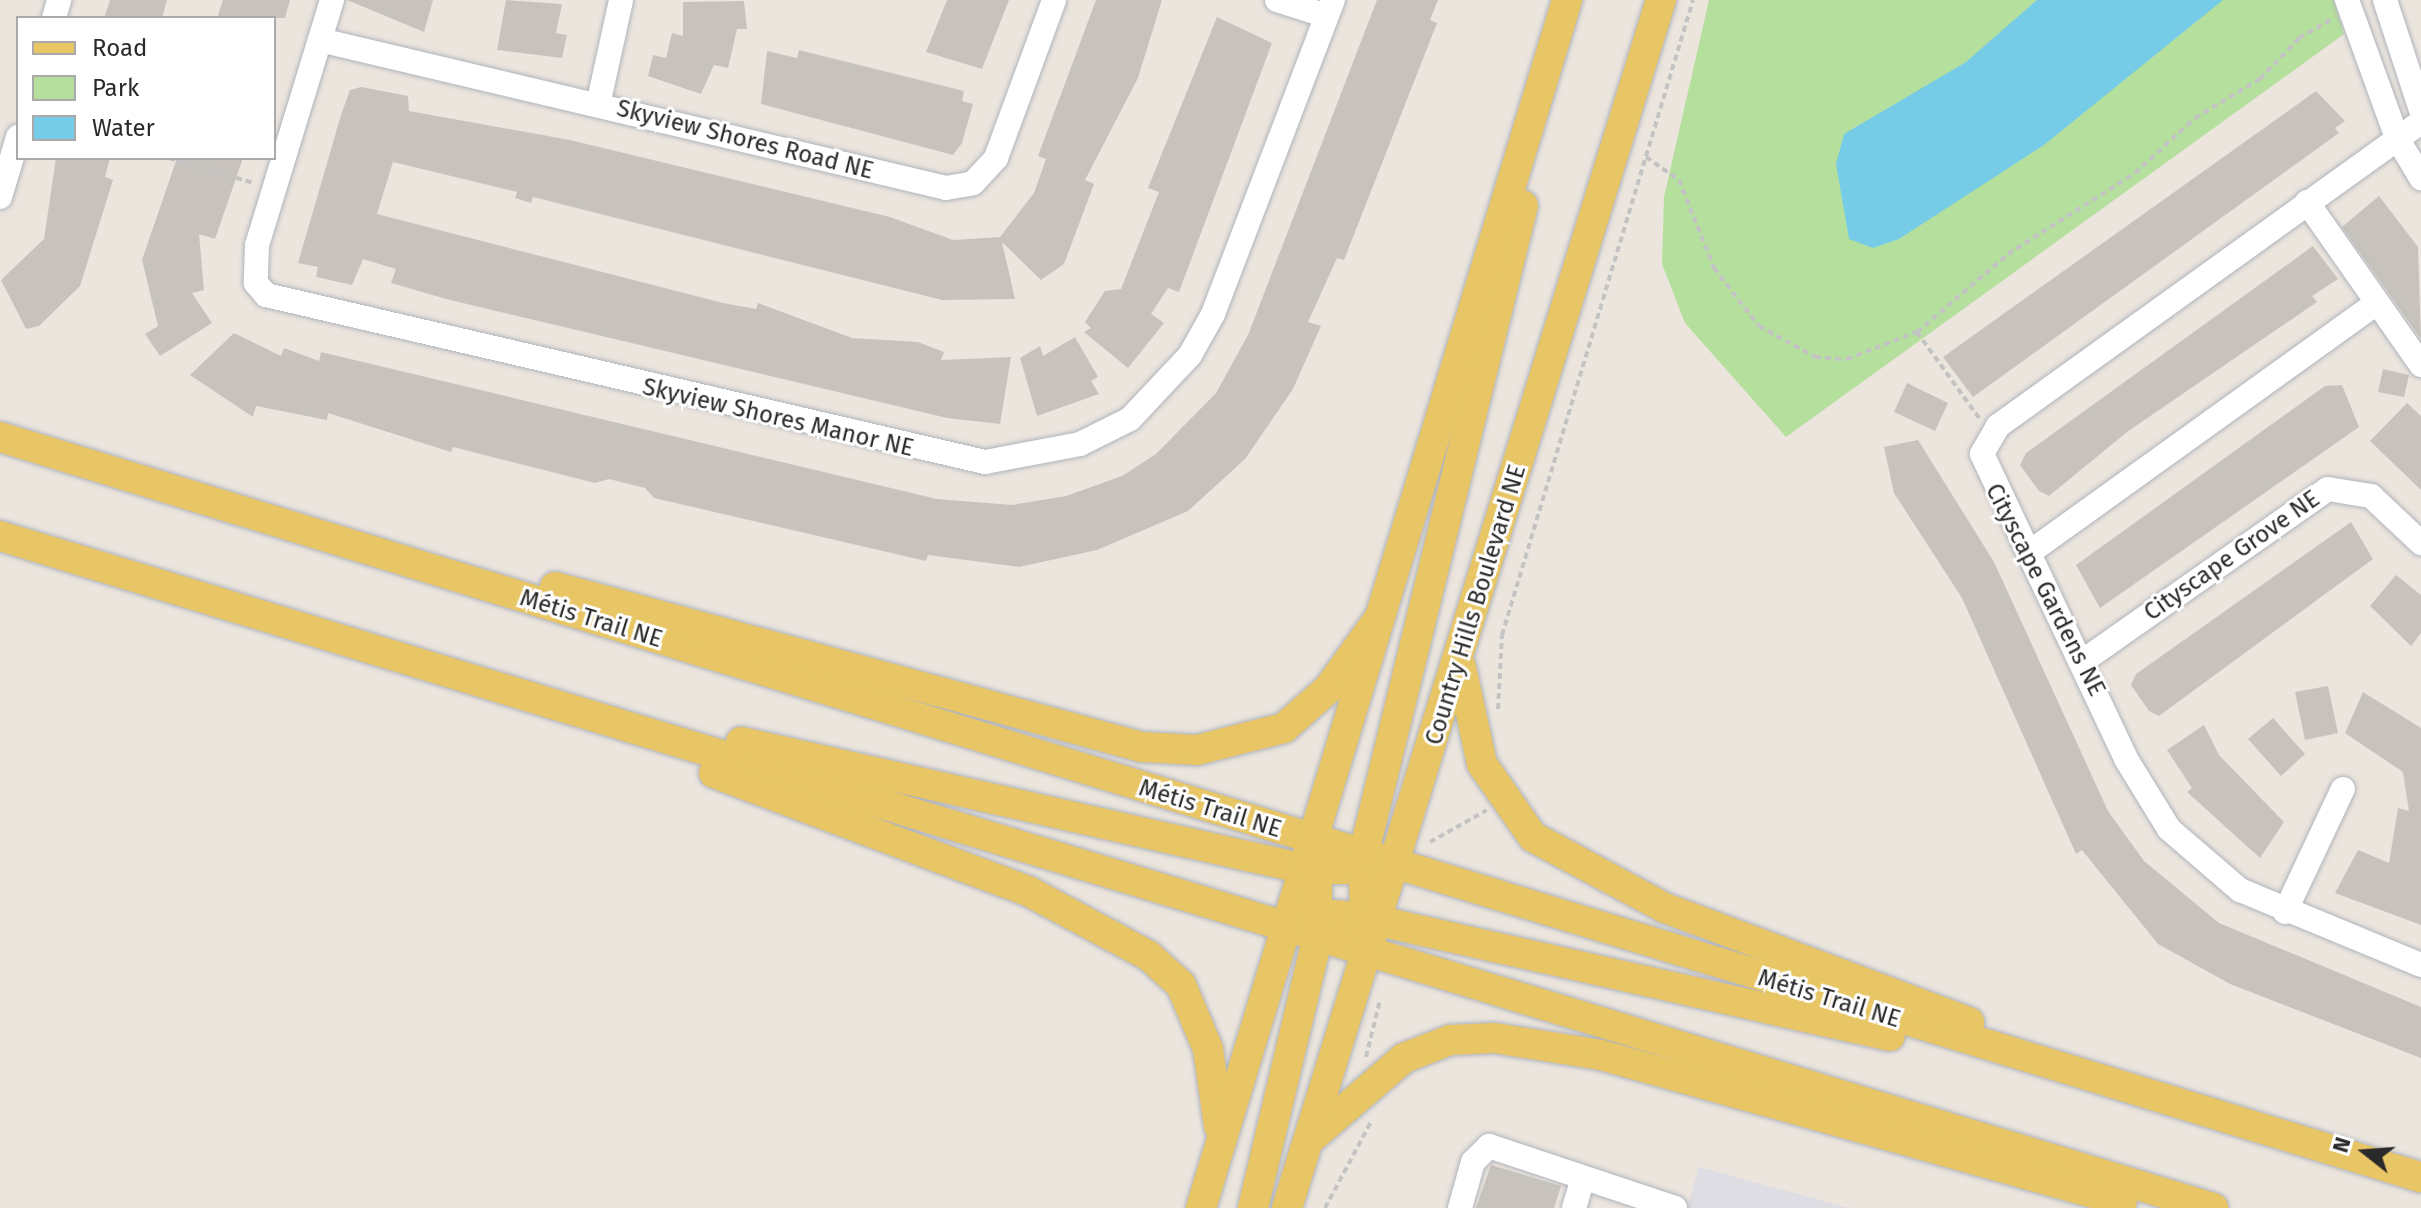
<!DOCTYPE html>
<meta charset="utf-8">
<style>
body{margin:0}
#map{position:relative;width:2421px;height:1208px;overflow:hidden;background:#ebe5dd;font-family:"Fira Sans",sans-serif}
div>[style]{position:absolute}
.industrial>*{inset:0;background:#dfdde4}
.green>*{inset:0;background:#b5df9d}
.water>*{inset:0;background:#76cce7}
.building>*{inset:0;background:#c7c3bc}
.path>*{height:4px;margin-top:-2px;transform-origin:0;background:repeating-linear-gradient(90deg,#c3c3c3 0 6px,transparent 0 10px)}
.roads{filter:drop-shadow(0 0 2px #b1b4bd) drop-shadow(0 0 2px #b1b4bd)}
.minor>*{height:24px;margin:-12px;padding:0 12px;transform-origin:12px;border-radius:12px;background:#fff}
.major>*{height:30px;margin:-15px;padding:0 15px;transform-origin:15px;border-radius:15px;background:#e8c665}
span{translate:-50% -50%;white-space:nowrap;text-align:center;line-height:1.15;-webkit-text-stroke:6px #fff;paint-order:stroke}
.street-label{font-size:24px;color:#2a2a2a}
.legend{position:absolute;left:16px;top:16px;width:260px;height:144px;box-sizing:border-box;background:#fff;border:2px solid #aaa;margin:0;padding:10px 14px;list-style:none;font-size:24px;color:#2a2a2a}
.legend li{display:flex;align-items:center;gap:16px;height:40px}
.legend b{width:40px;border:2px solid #aaa}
.north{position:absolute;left:2325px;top:1112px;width:80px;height:80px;-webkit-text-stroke:6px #fff;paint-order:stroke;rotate:287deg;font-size:22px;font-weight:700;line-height:32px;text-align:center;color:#2a2a2a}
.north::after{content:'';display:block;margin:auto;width:28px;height:36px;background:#2a2a2a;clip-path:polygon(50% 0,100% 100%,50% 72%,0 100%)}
</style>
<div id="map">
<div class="industrial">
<div style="clip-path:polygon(1699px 1167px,1849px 1208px,1687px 1208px)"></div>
</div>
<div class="green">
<div style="clip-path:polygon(1709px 0,2334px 0,2344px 34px,1786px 437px,1685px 323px,1662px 264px,1664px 197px)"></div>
</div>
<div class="water">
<div style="clip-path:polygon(2037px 0,2223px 0,2044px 145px,1899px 239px,1873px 248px,1849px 239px,1836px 164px,1844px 134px,1966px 62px)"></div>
</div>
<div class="building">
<div style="clip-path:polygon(110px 0,167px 0,162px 18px,104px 18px)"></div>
<div style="clip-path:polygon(223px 0,290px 0,285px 18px,217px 18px)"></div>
<div style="clip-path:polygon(347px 0,433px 0,424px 32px)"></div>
<div style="clip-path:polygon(506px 0,562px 4px,556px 33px,567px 35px,562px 58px,497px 50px)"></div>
<div style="clip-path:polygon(947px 0,1009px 0,982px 69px,926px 52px)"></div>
<div style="clip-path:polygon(1096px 0,1162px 0,1138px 78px,1085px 180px,1094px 184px,1064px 264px,1041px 280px,1002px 242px,1015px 299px,942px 300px,533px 197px,531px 203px,515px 198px,517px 192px,393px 162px,377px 214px,723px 303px,756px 309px,758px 303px,852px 338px,918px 342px,944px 352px,941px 360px,1011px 357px,1000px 424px,947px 418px,446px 299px,391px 283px,396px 269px,363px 259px,352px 285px,316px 277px,318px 267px,298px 263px,341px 115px,350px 90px,361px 87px,408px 96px,409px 111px,570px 140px,890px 217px,953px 240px,1000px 237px,1034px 193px,1046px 159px,1038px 156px)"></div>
<div style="clip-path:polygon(1377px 0,1438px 0,1430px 20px,1437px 23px,1344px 260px,1337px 258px,1308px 322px,1321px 326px,1293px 389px,1245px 459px,1188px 511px,1097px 550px,1019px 567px,928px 555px,926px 561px,654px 498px,645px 488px,609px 479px,595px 483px,453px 447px,451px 452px,328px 413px,327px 420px,256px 406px,253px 417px,190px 375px,234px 333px,281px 356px,284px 348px,319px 361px,321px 352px,937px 499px,1012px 505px,1066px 496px,1122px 476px,1156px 454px,1216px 393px,1248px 335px)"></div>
<div style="clip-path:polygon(744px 1px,747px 29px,737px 29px,728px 68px,714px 65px,701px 94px,648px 76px,653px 55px,666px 58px,672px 33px,683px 36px,683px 2px)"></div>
<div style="clip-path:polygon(1217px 17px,1272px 43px,1179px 292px,1168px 288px,1151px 314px,1164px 323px,1128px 368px,1084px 332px,1091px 328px,1085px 322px,1105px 291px,1121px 289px,1159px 192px,1148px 188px)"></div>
<div style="clip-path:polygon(799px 50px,964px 91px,962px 101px,973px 104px,962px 143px,953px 155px,761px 104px,767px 51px,797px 58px)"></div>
<div style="clip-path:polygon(2316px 91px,2345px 121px,2335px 128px,2339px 133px,1973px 397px,1943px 357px)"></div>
<div style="clip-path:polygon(56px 158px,110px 158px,105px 177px,113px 180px,80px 286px,39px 326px,26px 329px,1px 280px,44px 239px)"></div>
<div style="clip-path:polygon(177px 158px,243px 158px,215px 239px,199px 234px,204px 290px,192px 293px,212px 323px,160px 356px,145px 334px,158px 326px,142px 260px)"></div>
<div style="clip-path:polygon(2379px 196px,2418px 247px,2421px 339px,2342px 227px)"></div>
<div style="clip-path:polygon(2313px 246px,2338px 279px,2312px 296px,2317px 302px,2127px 432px,2049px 496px,2039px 491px,2020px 465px,2026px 453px)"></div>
<div style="clip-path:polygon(1075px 337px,1098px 377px,1091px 381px,1099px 394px,1037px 416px,1020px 358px,1040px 346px,1043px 356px)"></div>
<div style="clip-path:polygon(2383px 369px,2409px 375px,2404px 397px,2378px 392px)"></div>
<div style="clip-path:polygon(1907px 383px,1948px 403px,1935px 431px,1894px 412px)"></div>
<div style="clip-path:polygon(2342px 385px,2359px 427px,2100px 608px,2076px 565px,2325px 386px)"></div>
<div style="clip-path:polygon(2407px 403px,2421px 416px,2421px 490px,2370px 441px)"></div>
<div style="clip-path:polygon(1918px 440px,1994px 562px,2108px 811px,2144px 861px,2219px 923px,2421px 1007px,2421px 1058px,2230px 984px,2158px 944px,2082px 850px,2076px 854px,1962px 598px,1894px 493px,1884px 447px)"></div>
<div style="clip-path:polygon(2351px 522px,2373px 559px,2159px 716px,2149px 711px,2131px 685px,2136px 674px)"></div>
<div style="clip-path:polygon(2396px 575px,2421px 595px,2421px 633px,2411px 646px,2370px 606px)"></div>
<div style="clip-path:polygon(2328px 686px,2338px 733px,2305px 740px,2295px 692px)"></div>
<div style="clip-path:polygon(2363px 692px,2421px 728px,2421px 925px,2335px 893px,2358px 850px,2389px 863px,2398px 808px,2409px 811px,2403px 772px,2345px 733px)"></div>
<div style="clip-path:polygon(2273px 718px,2305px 754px,2281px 776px,2248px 739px)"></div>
<div style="clip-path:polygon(2204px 725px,2219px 755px,2284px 822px,2260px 858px,2187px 792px,2192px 788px,2167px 750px)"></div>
<div style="clip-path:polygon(1491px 1165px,1561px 1186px,1554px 1208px,1476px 1208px)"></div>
</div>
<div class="path">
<div style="left:1646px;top:157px;width:40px;rotate:34.9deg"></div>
<div style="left:1679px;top:180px;width:95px;rotate:68.3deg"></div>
<div style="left:1714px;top:268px;width:73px;rotate:52.2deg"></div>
<div style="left:1759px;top:326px;width:64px;rotate:29deg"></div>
<div style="left:1815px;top:357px;width:32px;rotate:4deg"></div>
<div style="left:1847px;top:359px;width:75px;rotate:-21.1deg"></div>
<div style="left:1917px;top:332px;width:120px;rotate:-40.6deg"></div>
<div style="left:2008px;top:254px;width:151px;rotate:-32.5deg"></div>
<div style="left:2135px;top:173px;width:81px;rotate:-42.5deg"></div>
<div style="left:2195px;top:118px;width:76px;rotate:-31deg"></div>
<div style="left:2260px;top:79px;width:57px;rotate:-46.4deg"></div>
<div style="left:2299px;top:38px;width:36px;rotate:-30deg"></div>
<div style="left:169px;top:158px;width:89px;rotate:16.4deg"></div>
<div style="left:1917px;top:332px;width:106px;rotate:54.2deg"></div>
<div style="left:1498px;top:709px;width:74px;rotate:-86.9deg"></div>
<div style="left:1502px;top:635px;width:663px;rotate:-73.26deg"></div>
<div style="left:1430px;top:842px;width:65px;rotate:-29.3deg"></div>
<div style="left:1366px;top:1057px;width:59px;rotate:-76.2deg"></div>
<div style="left:1325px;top:1208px;width:98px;rotate:-61.9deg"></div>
</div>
<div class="roads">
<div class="minor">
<div style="left:332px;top:0;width:256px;rotate:107deg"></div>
<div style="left:257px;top:245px;width:38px;rotate:92deg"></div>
<div style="left:256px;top:283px;width:16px;rotate:50deg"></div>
<div style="left:266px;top:295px;width:738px;rotate:13.08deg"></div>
<div style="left:985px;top:462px;width:97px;rotate:-10.7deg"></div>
<div style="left:1080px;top:444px;width:56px;rotate:-26.6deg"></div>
<div style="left:1130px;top:419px;width:88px;rotate:-46.8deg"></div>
<div style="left:1190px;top:355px;width:47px;rotate:-60.7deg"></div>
<div style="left:1213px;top:314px;width:336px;rotate:-69.1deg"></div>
<div style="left:1277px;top:0;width:52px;rotate:17.7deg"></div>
<div style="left:2347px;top:0;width:147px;rotate:70.1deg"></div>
<div style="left:2397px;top:138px;width:47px;rotate:59deg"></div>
<div style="left:2385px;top:0;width:116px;rotate:71.9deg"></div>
<div style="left:54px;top:18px;width:19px;rotate:-74deg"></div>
<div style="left:320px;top:40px;width:643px;rotate:13.3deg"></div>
<div style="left:946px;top:188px;width:27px;rotate:-10deg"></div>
<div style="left:973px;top:183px;width:34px;rotate:-47deg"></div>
<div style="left:996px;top:158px;width:168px;rotate:-69.8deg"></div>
<div style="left:598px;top:105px;width:107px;rotate:-77.6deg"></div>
<div style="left:2421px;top:122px;width:521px;rotate:144.3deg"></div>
<div style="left:1998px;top:426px;width:32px;rotate:120deg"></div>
<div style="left:1982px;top:454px;width:337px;rotate:64.7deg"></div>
<div style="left:2126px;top:759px;width:82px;rotate:58.4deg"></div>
<div style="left:2169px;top:829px;width:94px;rotate:40.7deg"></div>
<div style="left:2240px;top:890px;width:196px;rotate:22.5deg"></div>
<div style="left:0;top:197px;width:63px;rotate:-73.3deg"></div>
<div style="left:2307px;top:202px;width:199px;rotate:55deg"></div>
<div style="left:2030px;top:552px;width:423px;rotate:-35.7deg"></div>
<div style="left:2083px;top:661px;width:299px;rotate:-35.1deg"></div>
<div style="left:2328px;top:489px;width:44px;rotate:9.2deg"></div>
<div style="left:2371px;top:496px;width:69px;rotate:43.2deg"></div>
<div style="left:2285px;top:912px;width:136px;rotate:-64.8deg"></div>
<div style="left:1460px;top:1208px;width:48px;rotate:-74.2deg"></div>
<div style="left:1473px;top:1162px;width:23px;rotate:-45deg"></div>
<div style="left:1489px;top:1146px;width:196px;rotate:18.4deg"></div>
<div style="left:1574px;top:1208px;width:30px;rotate:-73deg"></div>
</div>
<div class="major">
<div style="left:0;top:437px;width:2532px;rotate:17deg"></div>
<div style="left:0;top:536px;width:2313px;rotate:16.89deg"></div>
<div style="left:555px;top:587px;width:608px;rotate:15.25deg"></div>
<div style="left:1142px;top:747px;width:55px;rotate:3.1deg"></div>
<div style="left:1197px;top:750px;width:90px;rotate:-14.2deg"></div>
<div style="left:1284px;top:728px;width:60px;rotate:-41.6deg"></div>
<div style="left:1329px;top:688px;width:87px;rotate:-54.3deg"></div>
<div style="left:1461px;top:667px;width:99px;rotate:77.8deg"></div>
<div style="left:1482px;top:764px;width:89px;rotate:55.1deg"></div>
<div style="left:1533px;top:837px;width:150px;rotate:28.3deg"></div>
<div style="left:1665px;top:908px;width:325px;rotate:20.6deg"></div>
<div style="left:741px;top:742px;width:578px;rotate:12.69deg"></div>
<div style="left:1305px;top:869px;width:74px"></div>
<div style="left:714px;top:773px;width:335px;rotate:20.6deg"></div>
<div style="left:1028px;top:891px;width:137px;rotate:28.2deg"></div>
<div style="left:1149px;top:956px;width:43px;rotate:42.2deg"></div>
<div style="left:1181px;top:985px;width:69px;rotate:67.1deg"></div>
<div style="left:1208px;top:1049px;width:78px;rotate:81.9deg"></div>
<div style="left:1287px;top:927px;width:35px;rotate:-22deg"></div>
<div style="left:1319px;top:914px;width:42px;rotate:4.1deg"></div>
<div style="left:1361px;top:917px;width:542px;rotate:12.68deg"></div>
<div style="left:1366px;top:941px;width:85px;rotate:-92deg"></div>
<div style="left:1363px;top:856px;width:670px;rotate:-76.19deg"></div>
<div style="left:1309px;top:1140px;width:125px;rotate:-40.8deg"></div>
<div style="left:1404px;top:1058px;width:49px;rotate:-21.4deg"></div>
<div style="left:1450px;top:1040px;width:44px;rotate:-2.6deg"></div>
<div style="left:1494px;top:1038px;width:108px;rotate:9deg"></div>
<div style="left:1601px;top:1055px;width:541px;rotate:15.65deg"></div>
<div style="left:1201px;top:1208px;width:1262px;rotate:-73.14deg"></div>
<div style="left:1253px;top:1208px;width:280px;rotate:-76.6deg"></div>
<div style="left:1318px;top:936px;width:85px;rotate:-91.3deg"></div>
<div style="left:1287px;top:1208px;width:1265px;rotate:-72.8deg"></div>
</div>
</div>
<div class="street-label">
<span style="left:745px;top:140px;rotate:14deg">Skyview Shores Road NE</span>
<span style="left:778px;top:418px;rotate:13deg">Skyview Shores Manor NE</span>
<span style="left:2232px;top:556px;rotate:-35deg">Cityscape Grove NE</span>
<span style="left:2045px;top:590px;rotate:63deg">Cityscape Gardens NE</span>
<span style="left:1476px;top:605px;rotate:-73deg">Country Hills Boulevard NE</span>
<span style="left:591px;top:619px;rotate:17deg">Métis Trail NE</span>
<span style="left:1210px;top:809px;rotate:17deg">Métis Trail NE</span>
<span style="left:1829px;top:999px;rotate:17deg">Métis Trail NE</span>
</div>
<ul class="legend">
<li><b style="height:10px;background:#e8c665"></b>Road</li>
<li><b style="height:22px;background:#b5df9d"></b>Park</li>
<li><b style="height:22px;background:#76cce7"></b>Water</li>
</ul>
<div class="north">N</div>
</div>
